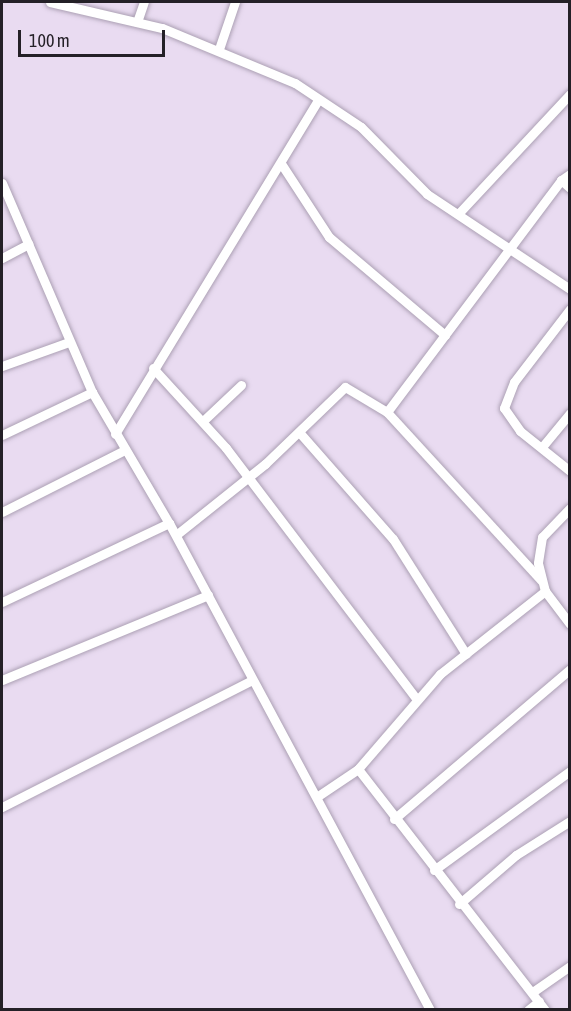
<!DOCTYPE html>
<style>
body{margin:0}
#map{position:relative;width:571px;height:1011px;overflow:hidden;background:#e9dbf1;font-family:"Asap Condensed",sans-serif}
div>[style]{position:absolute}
.roads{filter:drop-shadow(0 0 2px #aca0b4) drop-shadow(0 0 2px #aca0b4)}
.minor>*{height:9px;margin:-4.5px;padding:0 4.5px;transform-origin:4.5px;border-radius:4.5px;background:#fff}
span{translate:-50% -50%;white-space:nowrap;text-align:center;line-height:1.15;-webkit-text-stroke:4.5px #e9dbf1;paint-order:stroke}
.frame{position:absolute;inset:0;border:3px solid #242027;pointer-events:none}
.scale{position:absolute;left:18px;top:30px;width:147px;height:27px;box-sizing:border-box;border:3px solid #242027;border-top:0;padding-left:8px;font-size:18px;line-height:21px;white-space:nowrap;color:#242027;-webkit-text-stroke:4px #e9dbf1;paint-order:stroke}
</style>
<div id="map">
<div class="roads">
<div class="minor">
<div style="left:50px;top:2px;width:115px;rotate:13.1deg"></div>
<div style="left:162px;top:28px;width:144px;rotate:22.5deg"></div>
<div style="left:295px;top:83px;width:79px;rotate:33.7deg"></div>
<div style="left:361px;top:127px;width:94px;rotate:45.4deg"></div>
<div style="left:427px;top:194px;width:172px;rotate:33.6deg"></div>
<div style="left:137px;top:22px;width:21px;rotate:-71deg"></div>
<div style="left:219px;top:49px;width:50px;rotate:-71.2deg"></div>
<div style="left:282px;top:165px;width:86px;rotate:56.9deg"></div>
<div style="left:329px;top:237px;width:152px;rotate:40.2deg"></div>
<div style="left:570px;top:174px;width:11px;rotate:146deg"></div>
<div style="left:561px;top:180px;width:12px;rotate:42deg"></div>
<div style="left:2px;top:183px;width:228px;rotate:66.7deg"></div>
<div style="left:92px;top:392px;width:152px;rotate:59.6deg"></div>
<div style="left:169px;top:523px;width:553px;rotate:61.81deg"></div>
<div style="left:458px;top:214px;width:164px;rotate:-47deg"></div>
<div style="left:2px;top:258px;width:30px;rotate:-28deg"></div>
<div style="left:570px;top:309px;width:92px;rotate:127.5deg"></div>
<div style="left:514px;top:382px;width:28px;rotate:111deg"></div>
<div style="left:504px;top:408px;width:28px;rotate:55deg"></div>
<div style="left:520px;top:431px;width:64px;rotate:38.7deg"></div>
<div style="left:2px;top:366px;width:71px;rotate:-19.7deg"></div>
<div style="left:153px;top:368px;width:108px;rotate:47.6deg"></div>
<div style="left:226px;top:448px;width:313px;rotate:52.8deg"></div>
<div style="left:387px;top:412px;width:290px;rotate:-53.1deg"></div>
<div style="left:204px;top:420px;width:51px;rotate:-43.4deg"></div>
<div style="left:299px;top:432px;width:142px;rotate:48.7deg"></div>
<div style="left:393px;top:539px;width:136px;rotate:57.6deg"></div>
<div style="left:115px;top:434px;width:391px;rotate:-58.7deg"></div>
<div style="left:2px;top:435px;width:100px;rotate:-25.5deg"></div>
<div style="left:542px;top:447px;width:44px;rotate:-50.5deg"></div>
<div style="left:570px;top:508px;width:40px;rotate:134deg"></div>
<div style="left:542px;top:537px;width:26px;rotate:99deg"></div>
<div style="left:538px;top:563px;width:29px;rotate:76deg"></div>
<div style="left:545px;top:591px;width:41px;rotate:52.9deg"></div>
<div style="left:2px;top:512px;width:138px;rotate:-26.8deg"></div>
<div style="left:176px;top:535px;width:114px;rotate:-38.6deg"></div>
<div style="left:265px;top:464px;width:111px;rotate:-43.9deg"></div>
<div style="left:345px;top:387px;width:49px;rotate:30.8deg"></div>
<div style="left:387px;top:412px;width:228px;rotate:47.5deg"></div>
<div style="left:2px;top:602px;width:185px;rotate:-25.3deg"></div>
<div style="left:2px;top:680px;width:223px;rotate:-22.4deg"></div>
<div style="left:358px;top:769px;width:305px;rotate:52.2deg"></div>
<div style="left:318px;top:796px;width:48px;rotate:-34deg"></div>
<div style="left:358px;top:769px;width:125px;rotate:-49.2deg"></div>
<div style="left:440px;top:674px;width:134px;rotate:-38.3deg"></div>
<div style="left:2px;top:807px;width:280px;rotate:-26.9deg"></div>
<div style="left:394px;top:819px;width:231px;rotate:-40.4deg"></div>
<div style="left:434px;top:870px;width:168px;rotate:-36.1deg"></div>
<div style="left:459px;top:904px;width:75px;rotate:-40.7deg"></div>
<div style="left:516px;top:855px;width:64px;rotate:-32.2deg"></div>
<div style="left:534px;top:991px;width:44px;rotate:-34.8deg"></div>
<div style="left:528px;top:1010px;width:14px;rotate:-39deg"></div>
</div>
</div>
<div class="frame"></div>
<div class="scale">100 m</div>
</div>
